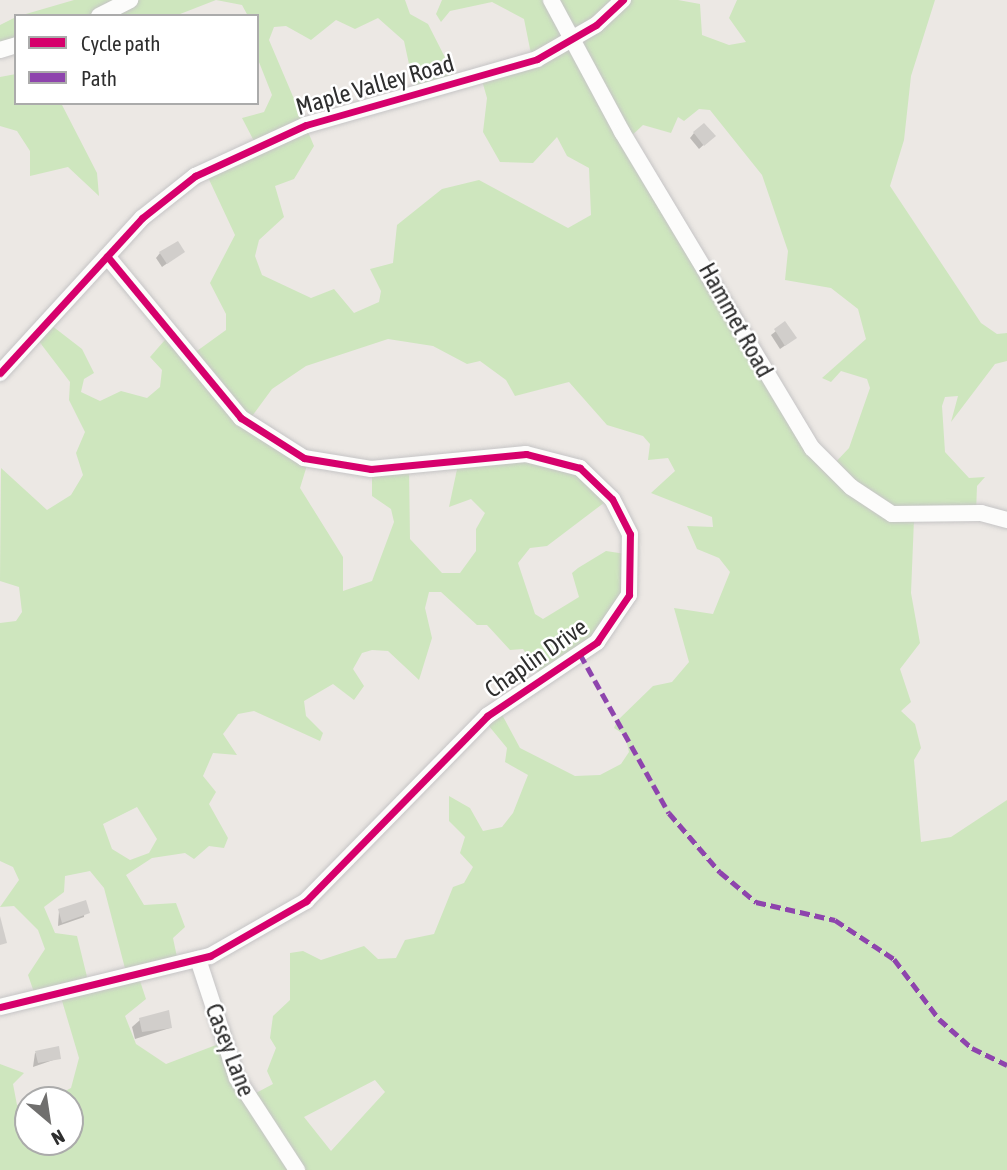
<!DOCTYPE html>
<style>
body{margin:0}
#map{position:relative;width:1007px;height:1170px;overflow:hidden;background:#ece8e4;font-family:"Asap Condensed",sans-serif}
div>[style]{position:absolute}
.green>*{inset:0;background:#cee6be}
.shadow>*{inset:0;background:#0003}
.building>*{inset:0;background:#d1cecb}
.roads{filter:drop-shadow(0 0 2px #c5c4c5) drop-shadow(0 0 2px #c5c4c5)}
.minor>*{height:16px;margin:-8px;padding:0 8px;transform-origin:8px;border-radius:8px;background:#fcfcfb}
.quiet>*{height:5px;margin-top:-2.5px;transform-origin:0;background:repeating-linear-gradient(90deg,#8e44ad 0 10px,transparent 0 15px)}
.cycleway>*{height:7px;margin:-3.5px;padding:0 3.5px;transform-origin:3.5px;border-radius:3.5px;background:#d6006c}
span{translate:-50% -50%;white-space:nowrap;text-align:center;line-height:1.15;-webkit-text-stroke:5px #fff;paint-order:stroke}
.street-label{font-size:24px;color:#2e2e2e}
.legend{position:absolute;left:14px;top:14px;width:245px;height:91px;box-sizing:border-box;background:#fff;border:2px solid #ababab;margin:0;padding:9px 12px;list-style:none;font-size:21px;color:#2e2e2e}
.legend li{display:flex;align-items:center;gap:14px;height:35px}
.legend b{width:35px;border:2px solid #ababab}
.north{position:absolute;left:14px;top:1086px;width:70px;height:70px;box-sizing:border-box;background:#fff;border:2px solid #ababab;border-radius:50%;rotate:151deg;font-size:19px;font-weight:700;line-height:28px;text-align:center;color:#2e2e2e}
.north::after{content:'';display:block;margin:auto;width:24px;height:32px;background:#706f6e;clip-path:polygon(50% 0,100% 100%,50% 72%,0 100%)}
</style>
<div id="map">
<div class="green">
<div style="clip-path:polygon(evenodd,74px 0,405px 0,410px 14px,428px 24px,457px 81px,415px 92px,404px 41px,378px 18px,355px 29px,336px 20px,311px 40px,286px 26px,274px 27px,269px 40px,314px 146px,294px 179px,275px 186px,284px 217px,259px 240px,255px 256px,262px 275px,311px 298px,334px 289px,354px 313px,379px 302px,381px 291px,370px 269px,393px 263px,397px 225px,442px 189px,479px 180px,568px 228px,591px 215px,589px 168px,567px 156px,557px 137px,533px 163px,500px 162px,483px 132px,487px 98px,481px 77px,532px 59px,524px 19px,492px 2px,450px 11px,441px 22px,436px 14px,442px 0,678px 0,700px 4px,702px 35px,729px 45px,746px 42px,729px 18px,737px 0,935px 0,911px 76px,904px 140px,890px 186px,981px 323px,997px 334px,1007px 333px,1007px 361px,995px 364px,951px 422px,958px 396px,945px 397px,942px 406px,945px 452px,969px 478px,985px 477px,977px 486px,976px 513px,914px 519px,911px 593px,920px 643px,900px 669px,911px 702px,901px 711px,915px 724px,921px 748px,914px 760px,921px 842px,951px 837px,1007px 800px,1007px 1170px,0 1170px,0 1064px,24px 1073px,13px 1084px,17px 1105px,28px 1111px,28px 1142px,70px 1142px,70px 1100px,48px 1100px,71px 1088px,79px 1058px,60px 994px,36px 998px,28px 975px,45px 949px,38px 930px,14px 906px,0 907px,19px 880px,13px 867px,0 861px,0 623px,16px 621px,22px 612px,19px 587px,0 581px,1px 468px,47px 510px,71px 495px,83px 475px,76px 453px,85px 432px,69px 400px,70px 382px,38px 340px,51px 325px,82px 349px,94px 373px,84px 379px,81px 392px,100px 401px,121px 391px,147px 398px,160px 387px,162px 370px,150px 357px,171px 333px,190px 356px,226px 330px,226px 314px,210px 283px,235px 235px,206px 173px,254px 141px,242px 118px,264px 112px,272px 95px,257px 57px,257px 16px,248px 16px,242px 5px,216px 0,175px 16px,19px 16px,74px 0,699px 109px,710px 110px,762px 175px,788px 251px,785px 280px,831px 288px,858px 309px,866px 339px,822px 378px,831px 382px,841px 371px,867px 379px,870px 388px,849px 448px,832px 466px,627px 140px,643px 125px,671px 133px,678px 117px,684px 121px,699px 109px,74px 0,388px 339px,433px 346px,467px 364px,480px 361px,506px 380px,515px 396px,569px 382px,607px 425px,643px 436px,650px 444px,648px 460px,668px 458px,675px 471px,651px 493px,712px 517px,713px 527px,687px 526px,697px 549px,719px 558px,730px 572px,713px 614px,674px 608px,689px 662px,672px 682px,653px 686px,617px 721px,614px 728px,625px 735px,629px 752px,621px 764px,600px 775px,575px 776px,520px 748px,499px 709px,484px 720px,507px 748px,505px 762px,528px 775px,513px 813px,502px 827px,483px 831px,470px 808px,449px 796px,449px 821px,465px 837px,460px 853px,473px 867px,464px 883px,453px 887px,434px 934px,405px 940px,396px 958px,378px 959px,364px 946px,321px 960px,303px 951px,290px 953px,290px 1000px,273px 1016px,270px 1038px,276px 1048px,267px 1071px,273px 1084px,248px 1097px,224px 1042px,166px 1064px,136px 1044px,125px 1016px,146px 999px,138px 975px,178px 962px,173px 938px,185px 927px,176px 903px,144px 905px,126px 875px,152px 858px,185px 853px,194px 859px,209px 846px,224px 848px,228px 838px,209px 804px,216px 792px,203px 776px,213px 753px,237px 755px,223px 734px,238px 714px,254px 711px,320px 741px,323px 733px,306px 716px,304px 701px,333px 684px,354px 700px,364px 686px,353px 669px,362px 653px,372px 650px,388px 651px,419px 680px,432px 638px,425px 608px,429px 592px,441px 592px,477px 625px,487px 625px,510px 650px,523px 649px,542px 678px,619px 618px,632px 555px,606px 551px,578px 568px,572px 573px,579px 597px,543px 619px,535px 614px,518px 563px,530px 548px,547px 546px,609px 499px,564px 462px,459px 460px,449px 507px,471px 499px,485px 513px,476px 529px,476px 551px,460px 573px,442px 573px,410px 539px,409px 467px,372px 470px,372px 496px,391px 509px,394px 522px,372px 581px,343px 591px,343px 557px,300px 488px,308px 462px,247px 423px,272px 389px,306px 366px,388px 339px,74px 0,137px 807px,157px 839px,149px 853px,130px 860px,112px 849px,103px 824px,137px 807px,74px 0,90px 871px,104px 888px,127px 976px,89px 985px,77px 936px,55px 933px,44px 907px,64px 892px,65px 876px,90px 871px,74px 0,375px 1080px,385px 1092px,331px 1151px,304px 1117px,375px 1080px)"></div>
<div style="clip-path:polygon(16px 17px,16px 40px,0 42px,0 25px)"></div>
<div style="clip-path:polygon(16px 74px,16px 103px,61px 103px,97px 173px,99px 196px,68px 167px,30px 176px,30px 151px,17px 131px,0 126px,0 77px)"></div>
</div>
<div class="shadow">
<div style="clip-path:polygon(694px 133px,709px 140px,699px 149px,690px 138px)"></div>
<div style="clip-path:polygon(183px 252px,162px 267px,156px 258px,160px 253px)"></div>
<div style="clip-path:polygon(785px 324px,790px 342px,780px 349px,771px 335px)"></div>
<div style="clip-path:polygon(85px 902px,84px 917px,58px 926px,59px 911px)"></div>
<div style="clip-path:polygon(140px 1020px,170px 1028px,135px 1039px,132px 1027px)"></div>
<div style="clip-path:polygon(35px 1053px,59px 1058px,33px 1067px)"></div>
</div>
<div class="building">
<div style="clip-path:polygon(704px 123px,716px 136px,704px 146px,693px 132px)"></div>
<div style="clip-path:polygon(178px 241px,185px 252px,167px 264px,159px 252px)"></div>
<div style="clip-path:polygon(785px 321px,797px 338px,785px 346px,774px 329px)"></div>
<div style="clip-path:polygon(86px 900px,90px 913px,62px 923px,58px 909px)"></div>
<div style="clip-path:polygon(0 916px,7px 943px,0 945px)"></div>
<div style="clip-path:polygon(169px 1010px,172px 1028px,142px 1032px,139px 1018px)"></div>
<div style="clip-path:polygon(59px 1046px,61px 1059px,38px 1063px,35px 1051px)"></div>
</div>
<div class="roads">
<div class="minor">
<div style="left:551px;top:0;width:150px;rotate:61.7deg"></div>
<div style="left:622px;top:132px;width:369px;rotate:59deg"></div>
<div style="left:812px;top:448px;width:55px;rotate:45deg"></div>
<div style="left:851px;top:487px;width:49px;rotate:33.4deg"></div>
<div style="left:892px;top:514px;width:89px;rotate:-0.6deg"></div>
<div style="left:981px;top:513px;width:27px;rotate:15deg"></div>
<div style="left:99px;top:16px;width:35px;rotate:-27deg"></div>
<div style="left:0;top:50px;width:17px;rotate:-17deg"></div>
<div style="left:0;top:373px;width:210px;rotate:-47.5deg"></div>
<div style="left:142px;top:218px;width:68px;rotate:-38.4deg"></div>
<div style="left:195px;top:176px;width:122px;rotate:-24.7deg"></div>
<div style="left:306px;top:125px;width:240px;rotate:-15.9deg"></div>
<div style="left:537px;top:59px;width:68px;rotate:-30deg"></div>
<div style="left:596px;top:25px;width:37px;rotate:-43deg"></div>
<div style="left:198px;top:959px;width:125px;rotate:71.9deg"></div>
<div style="left:237px;top:1078px;width:110px;rotate:56.9deg"></div>
<div style="left:0;top:1007px;width:216px;rotate:-13.7deg"></div>
<div style="left:210px;top:956px;width:111px;rotate:-29.8deg"></div>
<div style="left:306px;top:901px;width:259px;rotate:-45.6deg"></div>
<div style="left:487px;top:716px;width:133px;rotate:-33.9deg"></div>
<div style="left:597px;top:642px;width:57px;rotate:-55.8deg"></div>
<div style="left:629px;top:595px;width:61px;rotate:-89.1deg"></div>
<div style="left:630px;top:534px;width:39px;rotate:-117deg"></div>
<div style="left:612px;top:499px;width:45px;rotate:-135.9deg"></div>
<div style="left:580px;top:468px;width:56px;rotate:-165.5deg"></div>
<div style="left:526px;top:454px;width:156px;rotate:174.5deg"></div>
<div style="left:371px;top:469px;width:68px;rotate:-170.7deg"></div>
<div style="left:304px;top:458px;width:75px;rotate:-147.6deg"></div>
<div style="left:241px;top:418px;width:210px;rotate:-129.6deg"></div>
</div>
</div>
<div class="quiet">
<div style="left:580px;top:654px;width:182px;rotate:60.8deg"></div>
<div style="left:669px;top:813px;width:78px;rotate:49.2deg"></div>
<div style="left:720px;top:872px;width:47px;rotate:39.8deg"></div>
<div style="left:756px;top:902px;width:81px;rotate:12.8deg"></div>
<div style="left:835px;top:920px;width:71px;rotate:33.5deg"></div>
<div style="left:894px;top:959px;width:75px;rotate:53.1deg"></div>
<div style="left:939px;top:1019px;width:44px;rotate:41.3deg"></div>
<div style="left:972px;top:1048px;width:39px;rotate:26deg"></div>
</div>
<div class="cycleway">
<div style="left:0;top:373px;width:210px;rotate:-47.5deg"></div>
<div style="left:142px;top:218px;width:68px;rotate:-38.4deg"></div>
<div style="left:195px;top:176px;width:122px;rotate:-24.7deg"></div>
<div style="left:306px;top:125px;width:240px;rotate:-15.9deg"></div>
<div style="left:537px;top:59px;width:68px;rotate:-30deg"></div>
<div style="left:596px;top:25px;width:37px;rotate:-43deg"></div>
<div style="left:0;top:1007px;width:216px;rotate:-13.7deg"></div>
<div style="left:210px;top:956px;width:111px;rotate:-29.8deg"></div>
<div style="left:306px;top:901px;width:259px;rotate:-45.6deg"></div>
<div style="left:487px;top:716px;width:133px;rotate:-33.9deg"></div>
<div style="left:597px;top:642px;width:57px;rotate:-55.8deg"></div>
<div style="left:629px;top:595px;width:61px;rotate:-89.1deg"></div>
<div style="left:630px;top:534px;width:39px;rotate:-117deg"></div>
<div style="left:612px;top:499px;width:45px;rotate:-135.9deg"></div>
<div style="left:580px;top:468px;width:56px;rotate:-165.5deg"></div>
<div style="left:526px;top:454px;width:156px;rotate:174.5deg"></div>
<div style="left:371px;top:469px;width:68px;rotate:-170.7deg"></div>
<div style="left:304px;top:458px;width:75px;rotate:-147.6deg"></div>
<div style="left:241px;top:418px;width:210px;rotate:-129.6deg"></div>
</div>
<div class="street-label">
<span style="left:375px;top:85px;rotate:-16deg">Maple Valley Road</span>
<span style="left:736px;top:320px;rotate:61deg">Hammet Road</span>
<span style="left:536px;top:658px;rotate:-35deg">Chaplin Drive</span>
<span style="left:230px;top:1050px;rotate:69deg">Casey Lane</span>
</div>
<ul class="legend">
<li><b style="height:9px;background:#d6006c"></b>Cycle path</li>
<li><b style="height:9px;background:#8e44ad"></b>Path</li>
</ul>
<div class="north">N</div>
</div>
